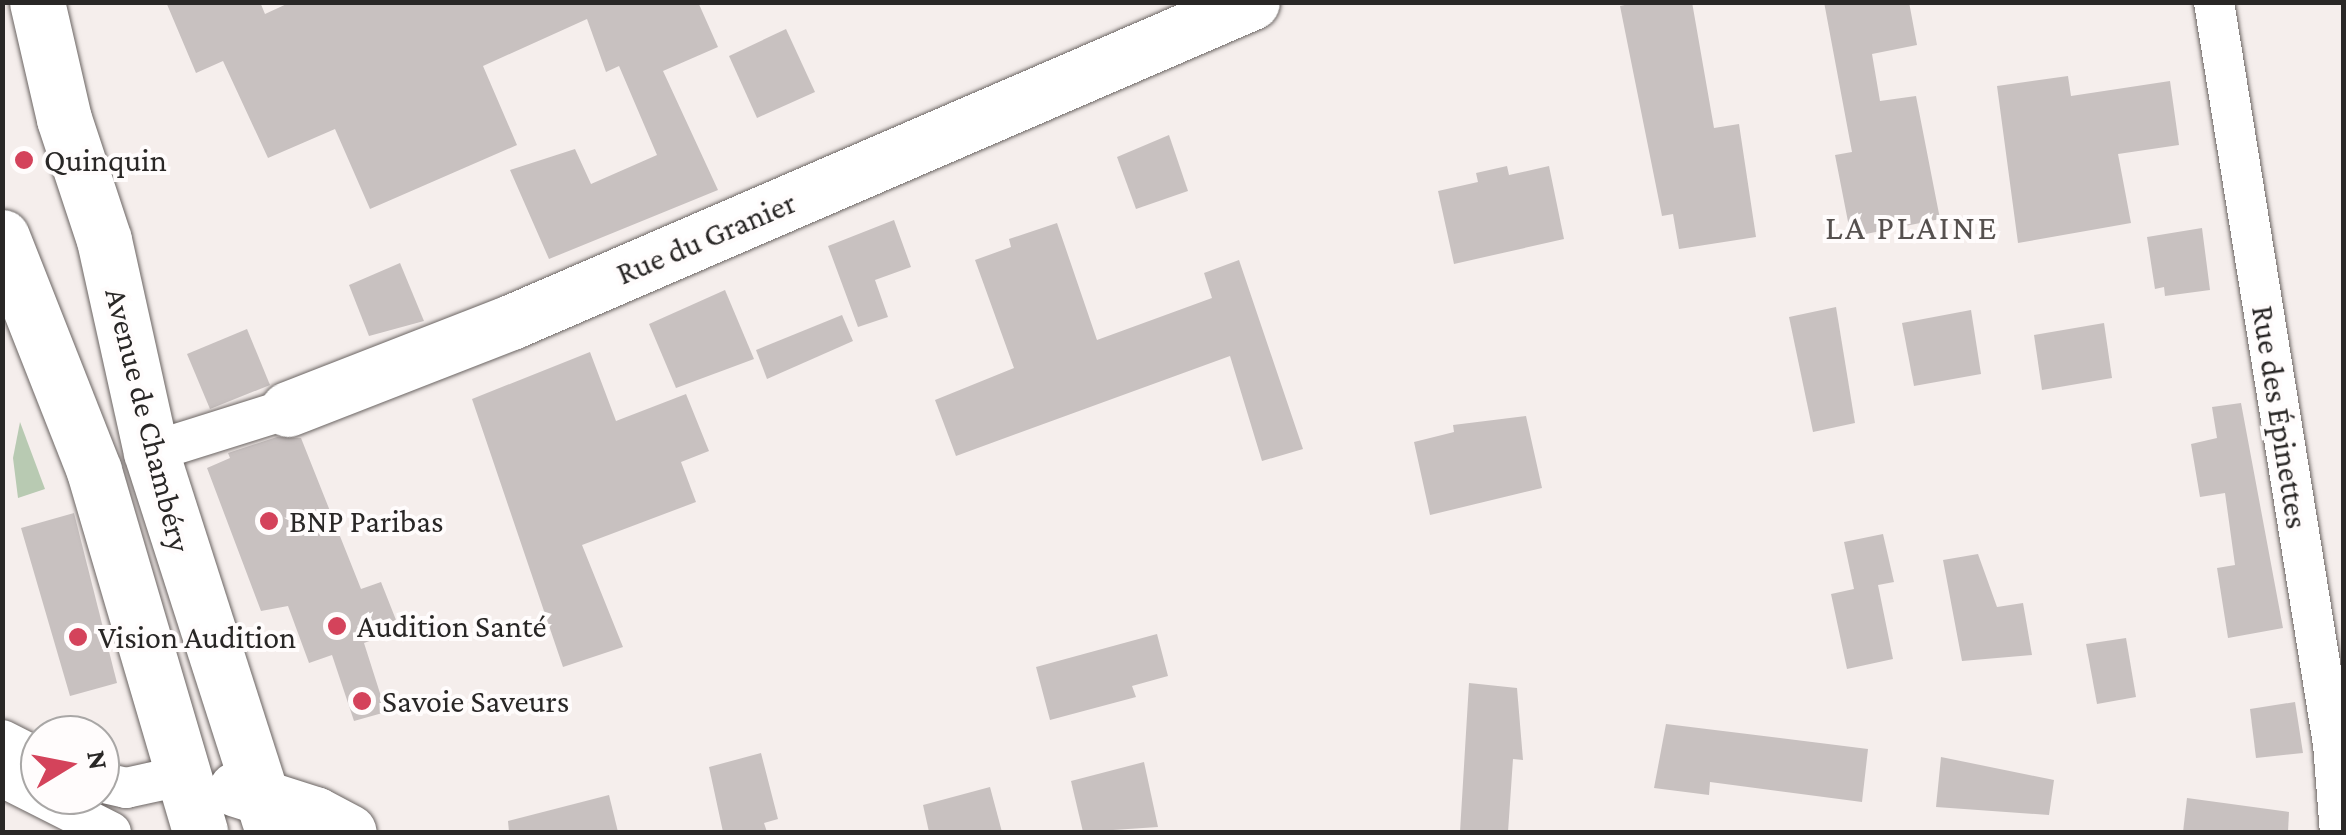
<!DOCTYPE html>
<meta charset="utf-8">
<style>
body{margin:0}
#map{position:relative;width:2346px;height:835px;overflow:hidden;background:#f5eeec;font-family:"Crimson Pro",serif}
div>[style]{position:absolute}
.green>*{inset:0;background:#b8cab2}
.building>*{inset:0;background:#c8c1c0}
.roads{filter:drop-shadow(0 0 2px #6a6462) drop-shadow(0 0 2px #6a6462)}
.street>*{height:40px;margin:-20px;padding:0 20px;transform-origin:20px;border-radius:20px;background:#fff}
.secondary>*{height:55px;margin:-27.5px;padding:0 27.5px;transform-origin:27.5px;border-radius:27.5px;background:#fff}
.dots>*{width:28px;height:28px;translate:-50% -50%;box-sizing:border-box;border:5px solid #fffcfc;border-radius:50%}
span{translate:-50% -50%;white-space:nowrap;text-align:center;line-height:1.15;-webkit-text-stroke:8px #fffcfc;paint-order:stroke}
.poi-label{font-size:32px;color:#292726}
.left{translate:0 -50%;text-align:left}
.street-label{font-size:32px;color:#292726}
.neighbourhood-label{font-size:35px;color:#55504e;letter-spacing:2.5px}
.frame{position:absolute;inset:0;border:5px solid #292726;pointer-events:none}
.north{position:absolute;left:20px;top:715px;width:100px;height:100px;box-sizing:border-box;background:#fffcfc;border:2px solid #a9a7a6;border-radius:50%;rotate:80deg;font-size:28px;font-weight:700;line-height:40px;text-align:center;color:#292726}
.north::after{content:'';display:block;margin:auto;width:35px;height:45px;background:#d4435b;clip-path:polygon(50% 0,100% 100%,50% 72%,0 100%)}
</style>
<div id="map">
<div class="green">
<div style="clip-path:polygon(20px 422px,45px 489px,18px 498px,13px 458px)"></div>
</div>
<div class="building">
<div style="clip-path:polygon(166px 2px,260px 2px,265px 14px,291px 2px,698px 2px,718px 47px,663px 71px,718px 190px,549px 259px,510px 170px,575px 149px,591px 184px,657px 155px,619px 66px,606px 72px,587px 19px,483px 66px,517px 145px,370px 209px,335px 129px,268px 158px,223px 61px,196px 73px)"></div>
<div style="clip-path:polygon(1639px 2px,1692px 2px,1714px 128px,1739px 124px,1756px 237px,1679px 249px,1673px 214px,1662px 216px,1620px 6px)"></div>
<div style="clip-path:polygon(1824px 2px,1909px 2px,1917px 45px,1872px 54px,1880px 101px,1916px 96px,1940px 219px,1851px 237px,1835px 155px,1852px 152px)"></div>
<div style="clip-path:polygon(786px 29px,815px 92px,757px 118px,729px 56px)"></div>
<div style="clip-path:polygon(2068px 76px,2071px 96px,2170px 81px,2179px 145px,2118px 154px,2131px 223px,2018px 243px,1997px 86px)"></div>
<div style="clip-path:polygon(1169px 135px,1188px 191px,1136px 209px,1117px 157px)"></div>
<div style="clip-path:polygon(1507px 166px,1509px 175px,1549px 166px,1564px 239px,1454px 264px,1438px 191px,1478px 182px,1476px 173px)"></div>
<div style="clip-path:polygon(894px 220px,911px 267px,875px 280px,888px 317px,858px 327px,828px 246px)"></div>
<div style="clip-path:polygon(1057px 223px,1097px 340px,1212px 298px,1204px 273px,1239px 260px,1303px 449px,1262px 461px,1230px 356px,956px 456px,935px 400px,1014px 368px,975px 260px,1011px 247px,1009px 239px)"></div>
<div style="clip-path:polygon(2202px 228px,2210px 290px,2165px 296px,2164px 287px,2155px 289px,2147px 237px)"></div>
<div style="clip-path:polygon(400px 263px,424px 321px,369px 336px,349px 285px)"></div>
<div style="clip-path:polygon(725px 290px,754px 359px,676px 388px,649px 324px)"></div>
<div style="clip-path:polygon(1836px 307px,1855px 423px,1813px 432px,1789px 317px)"></div>
<div style="clip-path:polygon(1971px 310px,1981px 374px,1914px 386px,1902px 323px)"></div>
<div style="clip-path:polygon(842px 315px,853px 341px,767px 379px,756px 350px)"></div>
<div style="clip-path:polygon(2104px 323px,2112px 378px,2042px 390px,2034px 335px)"></div>
<div style="clip-path:polygon(247px 329px,270px 385px,210px 409px,187px 354px)"></div>
<div style="clip-path:polygon(590px 352px,616px 421px,686px 394px,709px 451px,681px 462px,696px 502px,582px 545px,623px 647px,563px 667px,472px 399px)"></div>
<div style="clip-path:polygon(2241px 403px,2283px 628px,2228px 638px,2217px 568px,2235px 565px,2225px 493px,2200px 497px,2191px 444px,2217px 438px,2212px 407px)"></div>
<div style="clip-path:polygon(1526px 416px,1542px 488px,1430px 515px,1414px 442px,1454px 432px,1453px 425px)"></div>
<div style="clip-path:polygon(277px 437px,301px 438px,361px 589px,381px 582px,400px 630px,364px 643px,386px 712px,354px 721px,332px 655px,309px 663px,288px 606px,261px 611px,207px 468px,230px 458px,228px 453px)"></div>
<div style="clip-path:polygon(74px 513px,117px 683px,70px 696px,21px 528px)"></div>
<div style="clip-path:polygon(1883px 534px,1894px 582px,1878px 585px,1893px 659px,1847px 669px,1831px 594px,1854px 589px,1844px 542px)"></div>
<div style="clip-path:polygon(1978px 554px,1997px 607px,2023px 603px,2032px 655px,1962px 661px,1943px 560px)"></div>
<div style="clip-path:polygon(1157px 634px,1168px 676px,1132px 686px,1136px 697px,1050px 720px,1036px 667px)"></div>
<div style="clip-path:polygon(2126px 638px,2136px 697px,2097px 704px,2086px 644px)"></div>
<div style="clip-path:polygon(1469px 683px,1517px 688px,1523px 760px,1513px 759px,1508px 832px,1460px 832px)"></div>
<div style="clip-path:polygon(2295px 702px,2303px 753px,2256px 758px,2250px 709px)"></div>
<div style="clip-path:polygon(1666px 724px,1868px 749px,1862px 802px,1710px 782px,1709px 795px,1654px 788px)"></div>
<div style="clip-path:polygon(761px 753px,778px 819px,764px 823px,767px 832px,723px 832px,709px 767px)"></div>
<div style="clip-path:polygon(1941px 757px,2054px 780px,2049px 815px,1936px 807px)"></div>
<div style="clip-path:polygon(1144px 762px,1158px 827px,1083px 832px,1071px 781px)"></div>
<div style="clip-path:polygon(990px 787px,1002px 832px,929px 832px,923px 805px)"></div>
<div style="clip-path:polygon(609px 795px,618px 832px,509px 832px,508px 821px)"></div>
<div style="clip-path:polygon(2187px 798px,2289px 812px,2288px 832px,2183px 832px)"></div>
</div>
<div class="roads">
<div class="street">
<div style="left:2214px;top:2px;width:751px;rotate:80.89deg"></div>
<div style="left:2333px;top:744px;width:88px;rotate:85.5deg"></div>
<div style="left:151px;top:452px;width:144px;rotate:-17.4deg"></div>
<div style="left:2px;top:740px;width:42px;rotate:26.6deg"></div>
<div style="left:2px;top:777px;width:122px;rotate:26.8deg"></div>
<div style="left:100px;top:782px;width:27px;rotate:13deg"></div>
<div style="left:126px;top:788px;width:60px;rotate:-12.4deg"></div>
</div>
<div class="secondary">
<div style="left:37px;top:2px;width:120px;rotate:77deg"></div>
<div style="left:64px;top:119px;width:127px;rotate:71.7deg"></div>
<div style="left:104px;top:240px;width:217px;rotate:77.5deg"></div>
<div style="left:151px;top:452px;width:399px;rotate:72.2deg"></div>
<div style="left:2px;top:237px;width:251px;rotate:68.5deg"></div>
<div style="left:94px;top:471px;width:376px;rotate:73.6deg"></div>
<div style="left:288px;top:409px;width:239px;rotate:-21.3deg"></div>
<div style="left:511px;top:322px;width:807px;rotate:-23.36deg"></div>
<div style="left:236px;top:789px;width:83px;rotate:17.6deg"></div>
<div style="left:315px;top:814px;width:38px;rotate:28deg"></div>
</div>
</div>
<div class="dots">
<div style="left:24px;top:160px;background:#d4435b"></div>
<div style="left:269px;top:521px;background:#d4435b"></div>
<div style="left:337px;top:626px;background:#d4435b"></div>
<div style="left:78px;top:637px;background:#d4435b"></div>
<div style="left:362px;top:701px;background:#d4435b"></div>
</div>
<div class="poi-label">
<span class="left" style="left:44px;top:160px">Quinquin</span>
<span class="left" style="left:289px;top:521px">BNP Paribas</span>
<span class="left" style="left:357px;top:626px">Audition Santé</span>
<span class="left" style="left:98px;top:637px">Vision Audition</span>
<span class="left" style="left:382px;top:701px">Savoie Saveurs</span>
</div>
<div class="street-label">
<span style="left:706px;top:238px;rotate:-23deg">Rue du Granier</span>
<span style="left:2280px;top:417px;rotate:81deg">Rue des Épinettes</span>
<span style="left:148px;top:420px;rotate:76deg">Avenue de Chambéry</span>
</div>
<div class="neighbourhood-label">
<span style="left:1912px;top:228px">LA PLAINE</span>
</div>
<div class="frame"></div>
<div class="north">N</div>
</div>
